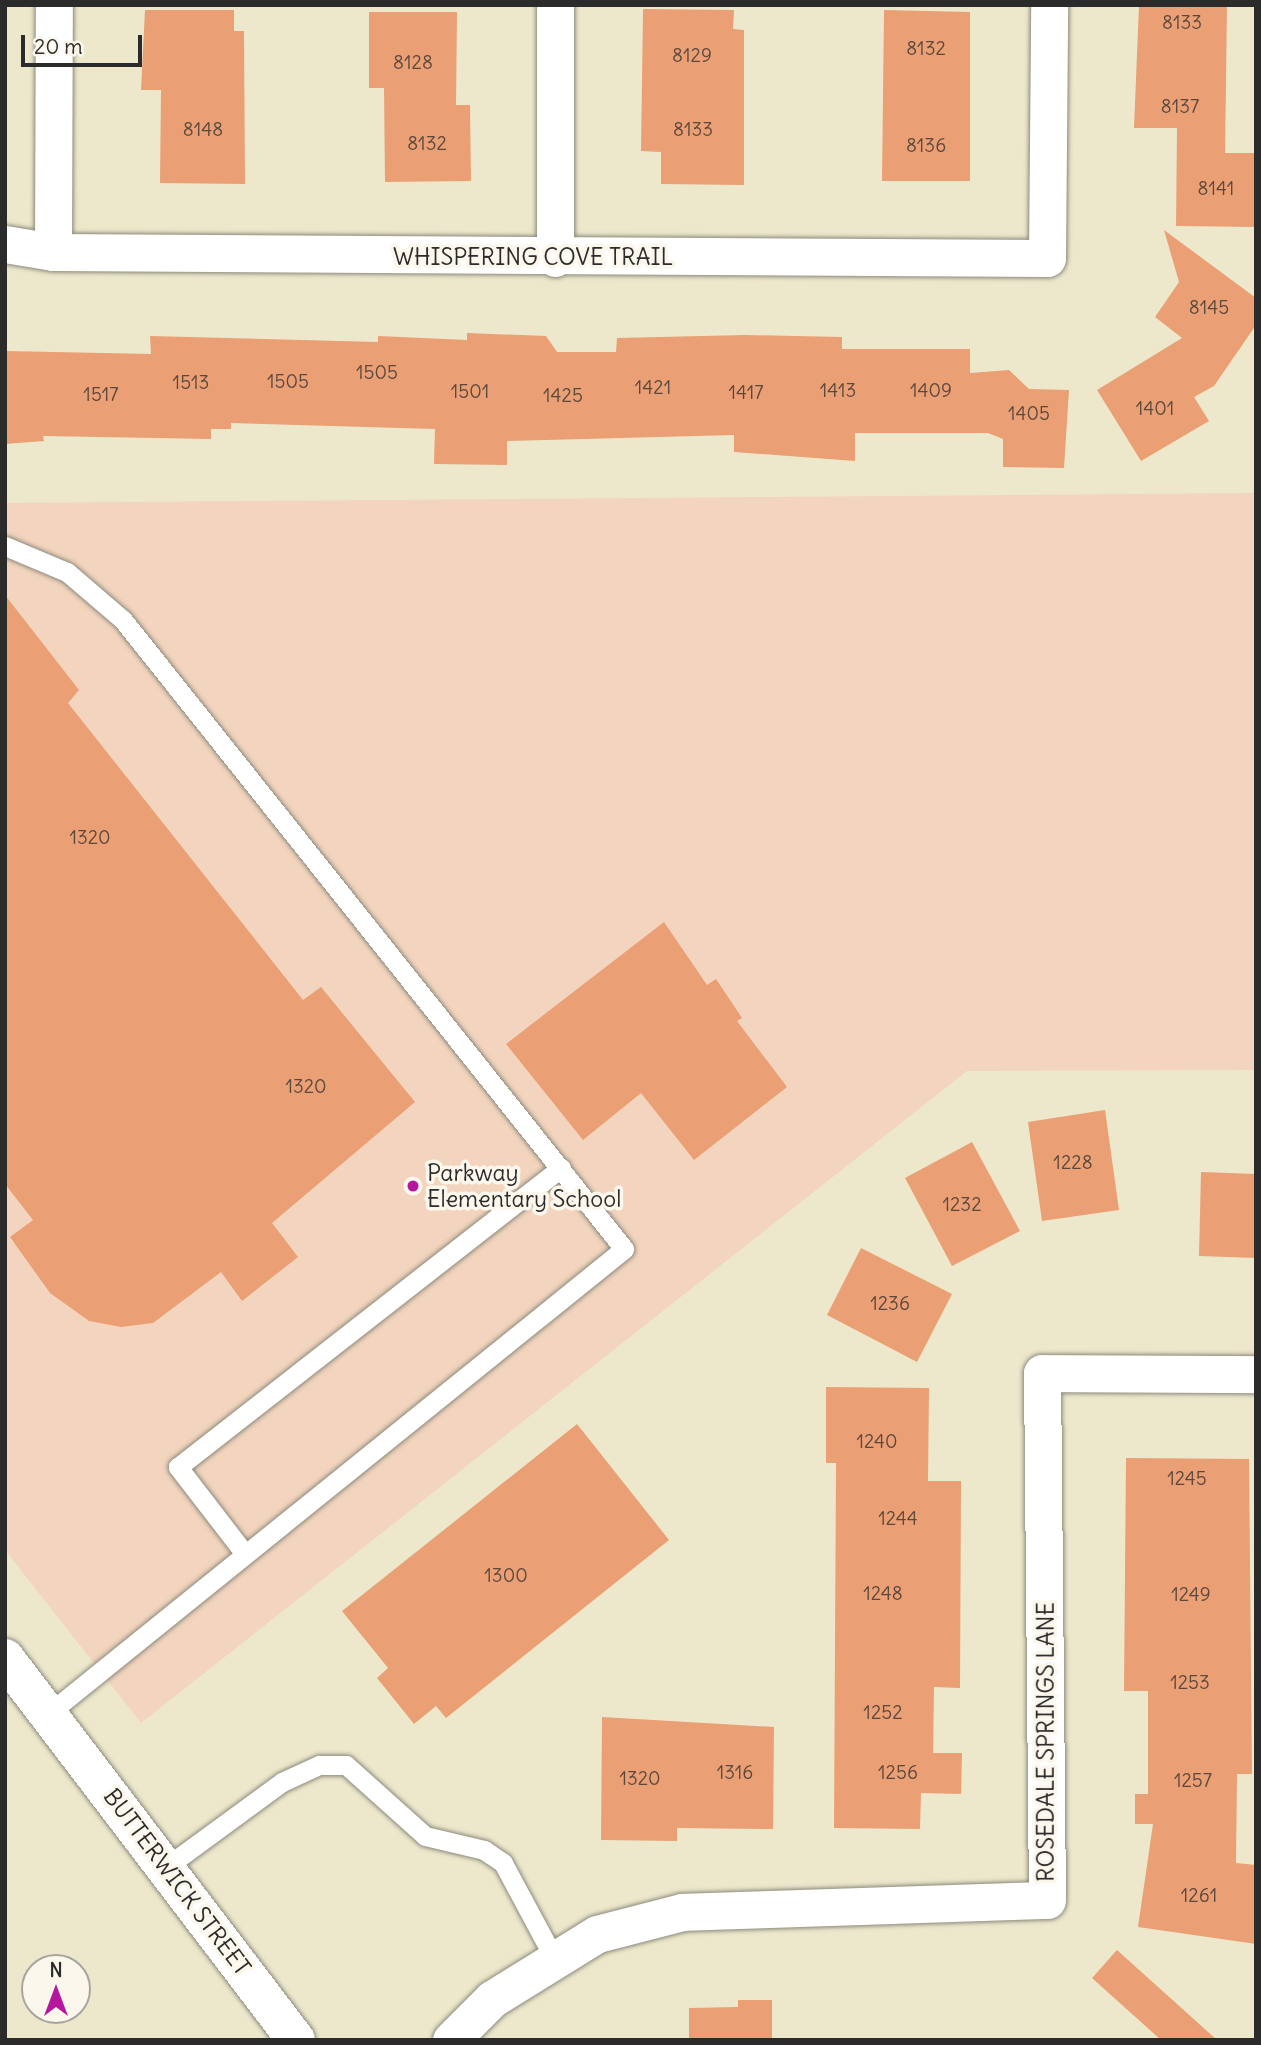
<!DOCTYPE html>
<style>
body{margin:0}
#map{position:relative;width:1261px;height:2045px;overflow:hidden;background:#ede8cc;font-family:Delius,sans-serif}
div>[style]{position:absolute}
.built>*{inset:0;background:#f3d4be}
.building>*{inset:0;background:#eb9f74}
.roads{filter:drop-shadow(0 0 2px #8c8a7c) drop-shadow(0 0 2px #8c8a7c)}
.service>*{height:19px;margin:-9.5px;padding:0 9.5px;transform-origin:9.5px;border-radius:9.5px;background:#fff}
.minor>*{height:37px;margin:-18.5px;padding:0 18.5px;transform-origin:18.5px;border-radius:18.5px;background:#fff}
.tertiary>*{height:38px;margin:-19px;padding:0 19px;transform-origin:19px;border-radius:19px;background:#fff}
.dots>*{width:19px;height:19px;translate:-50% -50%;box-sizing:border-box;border:4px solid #fbf7ec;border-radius:50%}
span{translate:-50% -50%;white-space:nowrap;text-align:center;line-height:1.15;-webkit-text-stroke:7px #fbf7ec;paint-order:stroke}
.number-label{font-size:19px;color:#5b483d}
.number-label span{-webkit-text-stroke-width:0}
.street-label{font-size:23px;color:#2b2b2b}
.poi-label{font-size:23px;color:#2b2b2b}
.left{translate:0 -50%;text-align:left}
.frame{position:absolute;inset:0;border:7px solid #2b2b2b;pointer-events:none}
.north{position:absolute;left:21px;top:1954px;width:70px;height:70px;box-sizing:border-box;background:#fbf7ec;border:2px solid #a8a59f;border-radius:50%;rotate:0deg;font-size:19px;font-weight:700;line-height:28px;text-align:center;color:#2b2b2b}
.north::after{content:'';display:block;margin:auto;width:24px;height:32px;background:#b5179e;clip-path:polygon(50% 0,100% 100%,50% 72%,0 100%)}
.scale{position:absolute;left:21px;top:35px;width:121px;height:32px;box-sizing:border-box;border:4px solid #2b2b2b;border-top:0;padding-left:9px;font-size:21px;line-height:24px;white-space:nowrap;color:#2b2b2b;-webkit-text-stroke:5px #fbf7ec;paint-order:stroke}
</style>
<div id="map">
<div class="built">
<div style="clip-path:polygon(1256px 493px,1256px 1070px,967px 1071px,141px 1723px,5px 1550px,5px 503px)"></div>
</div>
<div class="building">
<div style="clip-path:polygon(1139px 5px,1227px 5px,1225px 153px,1256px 153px,1256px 227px,1176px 226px,1177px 128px,1134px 128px)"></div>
<div style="clip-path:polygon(643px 9px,734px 10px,733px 29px,744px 30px,744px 185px,661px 184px,661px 152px,641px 151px)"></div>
<div style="clip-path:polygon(145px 10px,234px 10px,234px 31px,244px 31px,245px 184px,160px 183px,161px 90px,141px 90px)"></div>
<div style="clip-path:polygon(884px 10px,970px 12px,970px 181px,882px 181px)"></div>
<div style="clip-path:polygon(369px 12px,457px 12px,456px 105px,470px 105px,471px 181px,385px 182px,384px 88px,369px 88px)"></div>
<div style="clip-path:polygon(1164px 230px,1256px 298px,1256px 325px,1214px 386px,1194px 397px,1209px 421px,1141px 461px,1097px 390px,1182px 338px,1155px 317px,1179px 282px)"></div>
<div style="clip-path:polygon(467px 333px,546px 336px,557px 352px,616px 352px,617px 338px,745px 335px,842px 337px,842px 349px,970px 349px,970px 373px,1009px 370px,1029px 389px,1069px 390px,1064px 468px,1003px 467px,1003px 439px,988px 433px,855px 433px,855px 461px,734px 452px,734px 435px,507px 441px,507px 465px,434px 464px,435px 429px,231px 423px,231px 429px,211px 429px,211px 439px,43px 436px,44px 441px,5px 444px,5px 351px,151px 354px,150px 336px,378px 342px,378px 336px,467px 340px)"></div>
<div style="clip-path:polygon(5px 595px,79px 690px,68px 703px,303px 1000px,321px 987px,415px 1102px,272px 1223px,298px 1257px,242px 1301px,221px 1272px,153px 1323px,121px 1327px,89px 1321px,50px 1293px,10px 1237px,33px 1220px,5px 1184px)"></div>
<div style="clip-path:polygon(664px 922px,707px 985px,716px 979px,742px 1018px,737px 1021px,787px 1087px,694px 1160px,641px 1093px,583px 1140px,506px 1044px)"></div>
<div style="clip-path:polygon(1105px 1110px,1119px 1210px,1042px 1221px,1028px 1122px)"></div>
<div style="clip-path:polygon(972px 1142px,1020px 1231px,952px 1266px,905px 1178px)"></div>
<div style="clip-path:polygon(1201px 1172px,1256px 1174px,1256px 1258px,1199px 1256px)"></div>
<div style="clip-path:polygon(861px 1248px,952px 1294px,917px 1362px,827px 1315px)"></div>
<div style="clip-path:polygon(826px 1387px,929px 1388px,928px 1481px,961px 1481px,960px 1688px,934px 1687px,933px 1753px,962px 1753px,961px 1794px,921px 1793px,920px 1829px,834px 1828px,836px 1463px,826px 1463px)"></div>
<div style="clip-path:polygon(577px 1424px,669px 1540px,446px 1718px,436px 1706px,414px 1724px,377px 1678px,388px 1668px,342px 1611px)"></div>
<div style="clip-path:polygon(1126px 1458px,1249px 1459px,1252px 1774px,1237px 1774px,1236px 1863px,1256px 1865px,1256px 1944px,1138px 1927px,1153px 1824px,1135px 1824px,1135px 1794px,1148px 1794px,1148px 1691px,1124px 1691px)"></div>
<div style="clip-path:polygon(602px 1717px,774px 1727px,773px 1829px,677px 1828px,677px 1841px,601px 1840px)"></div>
<div style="clip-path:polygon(1117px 1950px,1217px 2040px,1161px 2040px,1092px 1978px)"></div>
<div style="clip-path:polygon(738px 2000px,772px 2000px,772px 2040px,689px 2040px,689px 2008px,738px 2007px)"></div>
</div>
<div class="roads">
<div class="service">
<div style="left:5px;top:546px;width:67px;rotate:22.8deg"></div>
<div style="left:67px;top:572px;width:74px;rotate:40.6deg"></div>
<div style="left:123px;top:620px;width:804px;rotate:51.46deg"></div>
<div style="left:624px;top:1249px;width:739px;rotate:141.1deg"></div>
<div style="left:245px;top:1554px;width:110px;rotate:-127.6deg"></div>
<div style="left:178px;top:1467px;width:486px;rotate:-38deg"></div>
<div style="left:166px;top:1867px;width:144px;rotate:-36.2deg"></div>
<div style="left:282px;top:1782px;width:41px;rotate:-24.7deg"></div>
<div style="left:319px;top:1765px;width:27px"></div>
<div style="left:346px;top:1765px;width:106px;rotate:41.9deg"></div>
<div style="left:425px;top:1836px;width:61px;rotate:13.3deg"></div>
<div style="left:484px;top:1850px;width:23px;rotate:34deg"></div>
<div style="left:503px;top:1863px;width:110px;rotate:61.8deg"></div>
</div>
<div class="minor">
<div style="left:555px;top:5px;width:253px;rotate:90deg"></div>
<div style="left:5px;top:244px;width:49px;rotate:9.5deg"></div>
<div style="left:53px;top:252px;width:994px;rotate:0.35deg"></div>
<div style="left:1047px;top:258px;width:253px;rotate:-89.5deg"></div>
<div style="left:53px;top:252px;width:247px;rotate:-89.8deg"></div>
<div style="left:451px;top:2040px;width:58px;rotate:-45deg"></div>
<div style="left:492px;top:1999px;width:123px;rotate:-31.8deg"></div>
<div style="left:597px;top:1934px;width:88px;rotate:-14.5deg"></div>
<div style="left:682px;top:1912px;width:365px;rotate:-1.9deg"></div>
<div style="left:1047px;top:1900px;width:527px;rotate:-90.54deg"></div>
<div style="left:1042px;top:1373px;width:214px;rotate:0.3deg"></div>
</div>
<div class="tertiary">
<div style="left:5px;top:1658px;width:480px;rotate:52.7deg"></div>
</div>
</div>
<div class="dots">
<div style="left:413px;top:1186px;background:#b5179e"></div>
</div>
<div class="number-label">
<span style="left:1182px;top:23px">8133</span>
<span style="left:926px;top:49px">8132</span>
<span style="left:692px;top:56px">8129</span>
<span style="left:413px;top:63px">8128</span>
<span style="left:1180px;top:107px">8137</span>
<span style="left:203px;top:130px">8148</span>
<span style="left:693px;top:130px">8133</span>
<span style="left:427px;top:144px">8132</span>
<span style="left:926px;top:146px">8136</span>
<span style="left:1216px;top:189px">8141</span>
<span style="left:1209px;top:308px">8145</span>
<span style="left:377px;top:373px">1505</span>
<span style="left:288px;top:382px">1505</span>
<span style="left:191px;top:383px">1513</span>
<span style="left:653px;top:388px">1421</span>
<span style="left:838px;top:391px">1413</span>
<span style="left:931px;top:391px">1409</span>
<span style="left:470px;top:392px">1501</span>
<span style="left:746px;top:393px">1417</span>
<span style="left:101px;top:395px">1517</span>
<span style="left:563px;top:396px">1425</span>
<span style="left:1155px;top:409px">1401</span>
<span style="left:1029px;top:414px">1405</span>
<span style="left:90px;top:838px">1320</span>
<span style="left:306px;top:1087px">1320</span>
<span style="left:1073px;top:1163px">1228</span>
<span style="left:962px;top:1205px">1232</span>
<span style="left:890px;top:1304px">1236</span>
<span style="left:877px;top:1442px">1240</span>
<span style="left:1187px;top:1479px">1245</span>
<span style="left:898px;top:1519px">1244</span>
<span style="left:506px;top:1576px">1300</span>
<span style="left:883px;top:1594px">1248</span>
<span style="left:1191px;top:1595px">1249</span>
<span style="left:1190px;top:1683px">1253</span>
<span style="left:883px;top:1713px">1252</span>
<span style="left:735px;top:1773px">1316</span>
<span style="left:898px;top:1773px">1256</span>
<span style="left:640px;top:1779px">1320</span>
<span style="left:1193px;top:1781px">1257</span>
<span style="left:1199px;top:1896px">1261</span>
</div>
<div class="street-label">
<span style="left:533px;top:257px">WHISPERING COVE TRAIL</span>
<span style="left:1046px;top:1742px;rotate:-90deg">ROSEDALE SPRINGS LANE</span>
<span style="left:177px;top:1882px;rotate:53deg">BUTTERWICK STREET</span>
</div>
<div class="poi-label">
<span class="left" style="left:427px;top:1186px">Parkway<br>Elementary School</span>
</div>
<div class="frame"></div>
<div class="north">N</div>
<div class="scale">20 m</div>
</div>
